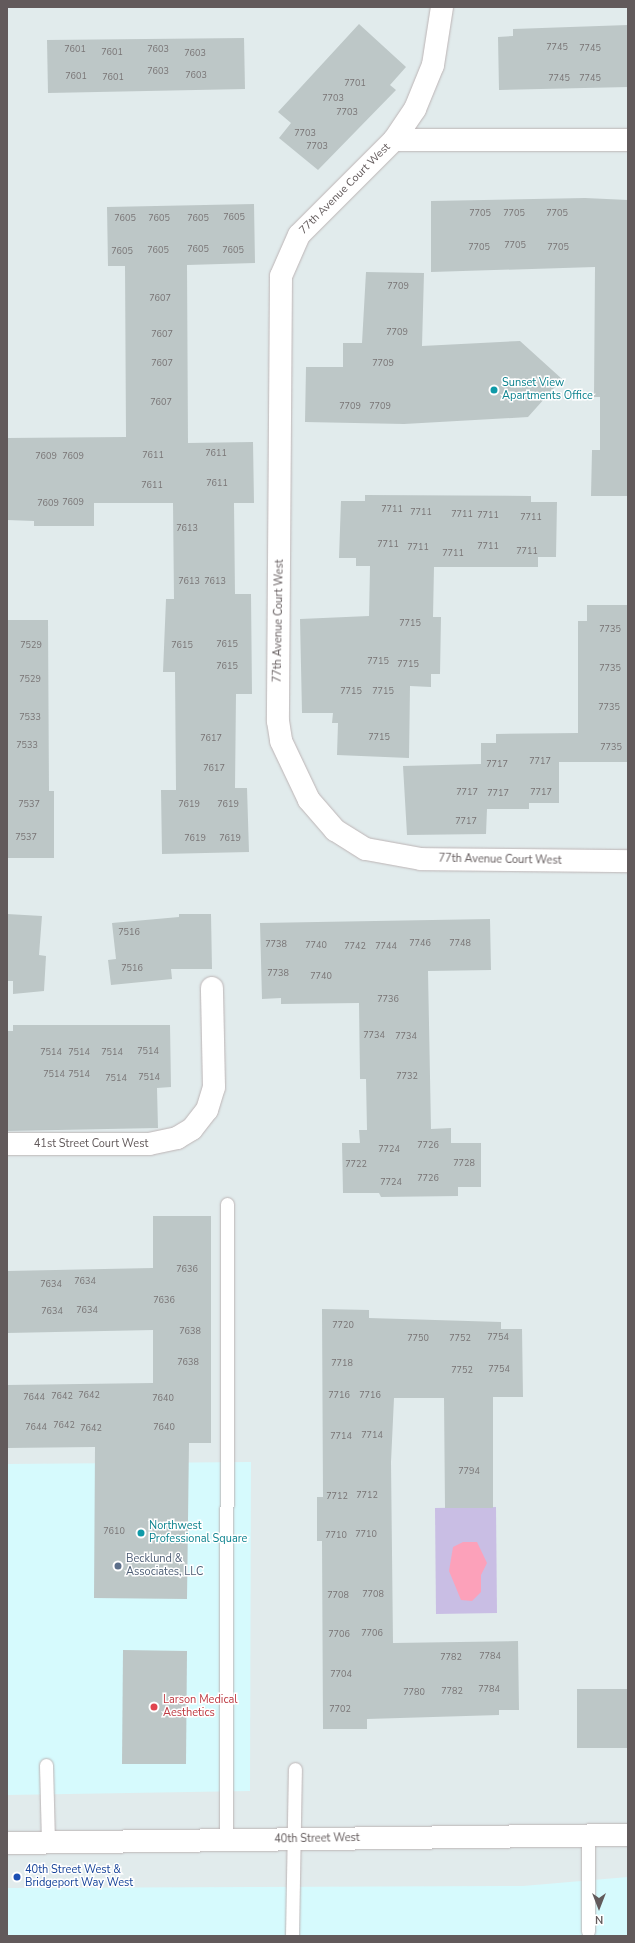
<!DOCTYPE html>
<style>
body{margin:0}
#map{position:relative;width:635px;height:1943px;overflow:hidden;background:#e1ebec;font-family:"Nunito Sans",sans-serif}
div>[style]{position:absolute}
.commercial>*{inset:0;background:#d6fafd}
.green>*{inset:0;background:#c9bee4}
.water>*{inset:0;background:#fca1ba}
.building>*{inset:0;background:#bdc7c7}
.roads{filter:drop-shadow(0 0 1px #bcb4b5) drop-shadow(0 0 1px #bcb4b5)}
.lane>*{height:13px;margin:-6.5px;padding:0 6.5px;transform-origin:6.5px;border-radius:6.5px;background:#fff}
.street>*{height:22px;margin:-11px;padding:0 11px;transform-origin:11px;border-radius:11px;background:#fff}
.secondary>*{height:22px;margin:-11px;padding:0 11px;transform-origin:11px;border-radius:11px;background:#fff}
.dots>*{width:11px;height:11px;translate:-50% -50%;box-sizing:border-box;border:2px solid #fff;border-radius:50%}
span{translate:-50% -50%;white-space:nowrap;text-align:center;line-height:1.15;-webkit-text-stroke:3px #fff;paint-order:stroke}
.number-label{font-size:9px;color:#797576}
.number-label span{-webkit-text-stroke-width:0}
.street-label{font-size:11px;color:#625a5b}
.culture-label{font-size:11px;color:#0d838f}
.left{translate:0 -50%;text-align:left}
.service-label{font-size:11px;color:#4e5e75}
.health-label{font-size:11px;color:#be3a42}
.transit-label{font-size:11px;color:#164399}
.frame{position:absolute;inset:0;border:8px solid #625a5b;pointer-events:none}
.north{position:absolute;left:579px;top:1887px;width:40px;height:40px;-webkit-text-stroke:3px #fff;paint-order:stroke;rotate:180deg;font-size:11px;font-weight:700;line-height:16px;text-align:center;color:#625a5b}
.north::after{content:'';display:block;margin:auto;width:14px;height:18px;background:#625a5b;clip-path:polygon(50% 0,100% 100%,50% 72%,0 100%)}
</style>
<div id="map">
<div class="commercial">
<div style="clip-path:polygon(251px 1462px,250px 1791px,7px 1795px,7px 1464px)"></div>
<div style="clip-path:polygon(628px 1877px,628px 1936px,7px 1936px,7px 1888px,523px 1886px)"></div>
</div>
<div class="green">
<div style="clip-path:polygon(496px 1507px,497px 1613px,436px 1614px,435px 1508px)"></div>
</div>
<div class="water">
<div style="clip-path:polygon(463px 1542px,477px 1542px,487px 1563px,481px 1575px,481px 1592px,472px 1601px,461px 1600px,449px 1571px,453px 1547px)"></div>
</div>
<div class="building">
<div style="clip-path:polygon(359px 24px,406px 67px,390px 85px,396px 90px,318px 170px,279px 138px,291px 123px,278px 112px)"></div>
<div style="clip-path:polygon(628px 25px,628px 87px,499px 90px,498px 37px,513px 36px,513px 29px)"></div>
<div style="clip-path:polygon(244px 38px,245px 89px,48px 93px,47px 40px)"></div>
<div style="clip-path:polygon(585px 198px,628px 200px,628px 496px,591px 496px,592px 450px,600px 450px,600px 397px,594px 397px,595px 267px,431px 272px,431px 201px)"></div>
<div style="clip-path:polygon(254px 204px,255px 263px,187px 265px,188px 443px,253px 442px,254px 503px,234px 503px,235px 594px,251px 594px,252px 694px,236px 694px,235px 788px,247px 788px,249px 852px,162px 854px,161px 790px,176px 790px,175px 672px,163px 672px,166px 599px,174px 599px,173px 503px,94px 503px,94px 526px,34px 526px,34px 521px,7px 520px,7px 438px,126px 437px,125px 266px,108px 266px,107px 207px)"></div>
<div style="clip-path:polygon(366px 272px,424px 273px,422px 346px,520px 341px,562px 379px,528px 417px,404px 424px,305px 422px,306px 367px,343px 367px,343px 343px,362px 343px)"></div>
<div style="clip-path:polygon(365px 495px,531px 496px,531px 502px,557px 502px,556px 557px,538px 557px,538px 567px,434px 567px,433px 617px,441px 617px,440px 674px,431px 674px,431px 687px,410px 686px,409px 758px,337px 755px,338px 723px,332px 723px,333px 713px,302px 713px,300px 619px,369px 616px,370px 566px,356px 566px,356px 558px,339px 558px,341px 501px,365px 501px)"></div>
<div style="clip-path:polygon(587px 605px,628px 605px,628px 762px,559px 762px,559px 803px,529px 803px,529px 809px,487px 809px,486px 834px,407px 835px,403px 766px,481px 764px,481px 743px,496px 743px,496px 734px,578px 733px,578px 621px,587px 621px)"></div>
<div style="clip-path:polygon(7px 620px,48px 620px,49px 791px,54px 791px,54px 858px,7px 858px)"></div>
<div style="clip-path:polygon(7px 914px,42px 916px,39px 955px,46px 956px,44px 991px,13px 994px,13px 981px,7px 981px)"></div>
<div style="clip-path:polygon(179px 914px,211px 914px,212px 969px,171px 969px,172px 979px,111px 985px,108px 960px,116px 959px,112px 923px,179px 917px)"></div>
<div style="clip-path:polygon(490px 919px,491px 970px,428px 971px,431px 1129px,451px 1128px,451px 1143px,481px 1143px,481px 1187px,458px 1187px,458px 1196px,381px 1197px,379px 1193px,343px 1193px,342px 1143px,360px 1143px,359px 1130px,367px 1130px,366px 1079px,360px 1079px,359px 1003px,281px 1004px,281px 998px,262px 999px,260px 923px)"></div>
<div style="clip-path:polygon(13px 1025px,170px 1025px,171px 1087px,157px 1088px,158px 1128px,7px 1131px,7px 1031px,13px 1031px)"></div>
<div style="clip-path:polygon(153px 1216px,211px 1216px,211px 1443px,189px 1443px,187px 1599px,94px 1598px,95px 1447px,7px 1448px,7px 1385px,153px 1383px,153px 1330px,7px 1333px,7px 1271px,153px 1268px)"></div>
<div style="clip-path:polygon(322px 1309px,369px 1310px,369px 1318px,501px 1322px,501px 1329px,522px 1329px,523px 1397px,493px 1397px,493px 1508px,445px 1508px,444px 1398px,394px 1398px,391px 1462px,393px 1643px,518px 1641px,519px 1710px,499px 1710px,499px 1715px,367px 1719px,367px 1729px,323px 1729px,322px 1541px,317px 1541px,317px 1497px,323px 1497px)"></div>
<div style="clip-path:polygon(123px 1650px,187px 1651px,186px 1764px,122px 1764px)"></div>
<div style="clip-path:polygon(577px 1689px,628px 1689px,628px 1748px,577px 1748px)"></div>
</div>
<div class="roads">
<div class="lane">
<div style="left:46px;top:1765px;width:77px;rotate:88.5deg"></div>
<div style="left:588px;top:1836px;width:95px;rotate:90deg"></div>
<div style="left:226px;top:1840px;width:636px;rotate:-89.91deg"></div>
<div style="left:292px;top:1936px;width:167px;rotate:-89deg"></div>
</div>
<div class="street">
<div style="left:442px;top:7px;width:59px;rotate:98.8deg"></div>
<div style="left:433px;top:65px;width:48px;rotate:112.2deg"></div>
<div style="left:415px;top:109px;width:37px;rotate:124deg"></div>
<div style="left:394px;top:140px;width:134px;rotate:135deg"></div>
<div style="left:299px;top:235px;width:45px;rotate:113.7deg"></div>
<div style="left:281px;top:276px;width:445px;rotate:90.4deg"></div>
<div style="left:278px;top:721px;width:20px;rotate:81deg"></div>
<div style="left:281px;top:741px;width:65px;rotate:64.6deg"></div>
<div style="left:309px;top:800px;width:40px;rotate:49deg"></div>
<div style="left:335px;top:830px;width:36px;rotate:32deg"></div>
<div style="left:366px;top:849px;width:56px;rotate:10.3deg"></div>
<div style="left:421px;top:859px;width:207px;rotate:0.6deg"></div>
<div style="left:394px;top:140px;width:234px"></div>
<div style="left:7px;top:1144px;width:142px"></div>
<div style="left:149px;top:1144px;width:29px;rotate:-12deg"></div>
<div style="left:177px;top:1138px;width:17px;rotate:-31deg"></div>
<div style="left:192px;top:1129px;width:24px;rotate:-52deg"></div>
<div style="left:207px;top:1110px;width:24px;rotate:-73deg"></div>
<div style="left:214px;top:1087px;width:99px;rotate:-91.2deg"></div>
</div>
<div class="secondary">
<div style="left:7px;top:1843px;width:621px;rotate:-0.74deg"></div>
</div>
</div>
<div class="dots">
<div style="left:494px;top:390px;background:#0f9aa8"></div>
<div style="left:141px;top:1533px;background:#0f9aa8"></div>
<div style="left:118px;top:1566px;background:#5c6f8a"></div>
<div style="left:154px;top:1707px;background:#e0444e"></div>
<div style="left:17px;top:1877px;background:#1a4fb4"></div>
</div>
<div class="number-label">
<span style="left:557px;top:47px">7745</span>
<span style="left:590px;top:48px">7745</span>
<span style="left:75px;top:49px">7601</span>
<span style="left:158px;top:49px">7603</span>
<span style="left:112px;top:52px">7601</span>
<span style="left:195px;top:53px">7603</span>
<span style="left:158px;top:71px">7603</span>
<span style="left:196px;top:75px">7603</span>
<span style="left:76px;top:76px">7601</span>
<span style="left:113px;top:77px">7601</span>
<span style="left:559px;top:78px">7745</span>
<span style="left:590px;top:78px">7745</span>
<span style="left:355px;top:83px">7701</span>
<span style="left:333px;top:98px">7703</span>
<span style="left:347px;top:112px">7703</span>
<span style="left:305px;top:133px">7703</span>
<span style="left:317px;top:146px">7703</span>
<span style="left:480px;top:213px">7705</span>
<span style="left:514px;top:213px">7705</span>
<span style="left:557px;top:213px">7705</span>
<span style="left:234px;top:217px">7605</span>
<span style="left:125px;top:218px">7605</span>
<span style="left:159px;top:218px">7605</span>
<span style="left:198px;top:218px">7605</span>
<span style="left:515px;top:245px">7705</span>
<span style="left:479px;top:247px">7705</span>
<span style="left:558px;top:247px">7705</span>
<span style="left:198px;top:249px">7605</span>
<span style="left:158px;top:250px">7605</span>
<span style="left:233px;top:250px">7605</span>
<span style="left:122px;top:251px">7605</span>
<span style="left:398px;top:286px">7709</span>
<span style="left:160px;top:298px">7607</span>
<span style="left:397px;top:332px">7709</span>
<span style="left:162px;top:334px">7607</span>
<span style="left:162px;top:363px">7607</span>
<span style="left:383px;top:363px">7709</span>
<span style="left:161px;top:402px">7607</span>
<span style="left:350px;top:406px">7709</span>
<span style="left:380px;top:406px">7709</span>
<span style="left:216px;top:453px">7611</span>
<span style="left:153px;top:455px">7611</span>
<span style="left:46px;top:456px">7609</span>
<span style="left:73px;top:456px">7609</span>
<span style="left:217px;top:483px">7611</span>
<span style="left:152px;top:485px">7611</span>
<span style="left:73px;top:502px">7609</span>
<span style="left:48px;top:503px">7609</span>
<span style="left:392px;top:509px">7711</span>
<span style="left:421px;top:512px">7711</span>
<span style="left:462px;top:514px">7711</span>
<span style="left:488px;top:515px">7711</span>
<span style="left:531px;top:517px">7711</span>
<span style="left:187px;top:528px">7613</span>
<span style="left:388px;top:544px">7711</span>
<span style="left:488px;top:546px">7711</span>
<span style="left:418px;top:547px">7711</span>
<span style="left:527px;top:551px">7711</span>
<span style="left:453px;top:553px">7711</span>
<span style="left:189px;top:581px">7613</span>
<span style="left:215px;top:581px">7613</span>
<span style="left:410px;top:623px">7715</span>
<span style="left:610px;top:629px">7735</span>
<span style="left:227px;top:644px">7615</span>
<span style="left:31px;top:645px">7529</span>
<span style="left:182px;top:645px">7615</span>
<span style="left:378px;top:661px">7715</span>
<span style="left:408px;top:664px">7715</span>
<span style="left:227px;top:666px">7615</span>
<span style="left:610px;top:668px">7735</span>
<span style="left:30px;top:679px">7529</span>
<span style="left:351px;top:691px">7715</span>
<span style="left:383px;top:691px">7715</span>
<span style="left:609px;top:707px">7735</span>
<span style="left:30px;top:717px">7533</span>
<span style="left:379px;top:737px">7715</span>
<span style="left:211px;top:738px">7617</span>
<span style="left:27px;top:745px">7533</span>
<span style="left:611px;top:747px">7735</span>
<span style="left:540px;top:761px">7717</span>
<span style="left:497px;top:764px">7717</span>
<span style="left:214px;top:768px">7617</span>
<span style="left:467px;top:792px">7717</span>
<span style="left:541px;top:792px">7717</span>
<span style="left:498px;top:793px">7717</span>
<span style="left:29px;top:804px">7537</span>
<span style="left:189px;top:804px">7619</span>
<span style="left:228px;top:804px">7619</span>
<span style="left:466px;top:821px">7717</span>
<span style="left:26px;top:837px">7537</span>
<span style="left:195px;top:838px">7619</span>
<span style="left:230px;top:838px">7619</span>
<span style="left:129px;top:932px">7516</span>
<span style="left:420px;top:943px">7746</span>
<span style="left:460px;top:943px">7748</span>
<span style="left:276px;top:944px">7738</span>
<span style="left:316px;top:945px">7740</span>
<span style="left:355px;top:946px">7742</span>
<span style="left:386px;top:946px">7744</span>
<span style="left:132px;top:968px">7516</span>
<span style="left:278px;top:973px">7738</span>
<span style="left:321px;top:976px">7740</span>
<span style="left:388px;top:999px">7736</span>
<span style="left:374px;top:1035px">7734</span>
<span style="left:406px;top:1036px">7734</span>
<span style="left:148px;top:1051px">7514</span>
<span style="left:51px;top:1052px">7514</span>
<span style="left:79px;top:1052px">7514</span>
<span style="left:112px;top:1052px">7514</span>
<span style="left:54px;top:1074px">7514</span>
<span style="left:79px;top:1074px">7514</span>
<span style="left:407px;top:1076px">7732</span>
<span style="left:149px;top:1077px">7514</span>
<span style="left:116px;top:1078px">7514</span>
<span style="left:428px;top:1145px">7726</span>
<span style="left:389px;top:1149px">7724</span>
<span style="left:464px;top:1163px">7728</span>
<span style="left:356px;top:1164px">7722</span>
<span style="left:428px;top:1178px">7726</span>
<span style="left:391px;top:1182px">7724</span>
<span style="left:187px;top:1269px">7636</span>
<span style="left:85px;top:1281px">7634</span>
<span style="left:51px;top:1284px">7634</span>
<span style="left:164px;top:1300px">7636</span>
<span style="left:87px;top:1310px">7634</span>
<span style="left:52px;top:1311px">7634</span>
<span style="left:343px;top:1325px">7720</span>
<span style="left:190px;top:1331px">7638</span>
<span style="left:498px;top:1337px">7754</span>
<span style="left:418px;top:1338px">7750</span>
<span style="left:460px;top:1338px">7752</span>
<span style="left:188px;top:1362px">7638</span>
<span style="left:342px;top:1363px">7718</span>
<span style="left:499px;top:1369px">7754</span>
<span style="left:462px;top:1370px">7752</span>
<span style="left:89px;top:1395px">7642</span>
<span style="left:339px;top:1395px">7716</span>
<span style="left:370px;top:1395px">7716</span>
<span style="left:62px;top:1396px">7642</span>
<span style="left:34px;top:1397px">7644</span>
<span style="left:163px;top:1398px">7640</span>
<span style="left:64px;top:1425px">7642</span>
<span style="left:36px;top:1427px">7644</span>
<span style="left:164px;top:1427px">7640</span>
<span style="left:91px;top:1428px">7642</span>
<span style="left:372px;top:1435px">7714</span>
<span style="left:341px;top:1436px">7714</span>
<span style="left:469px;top:1471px">7794</span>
<span style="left:367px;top:1495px">7712</span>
<span style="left:337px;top:1496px">7712</span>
<span style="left:114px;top:1531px">7610</span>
<span style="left:366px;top:1534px">7710</span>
<span style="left:336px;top:1535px">7710</span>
<span style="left:373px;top:1594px">7708</span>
<span style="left:338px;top:1595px">7708</span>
<span style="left:372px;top:1633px">7706</span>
<span style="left:339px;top:1634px">7706</span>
<span style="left:490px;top:1656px">7784</span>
<span style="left:451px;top:1657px">7782</span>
<span style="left:341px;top:1674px">7704</span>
<span style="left:489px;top:1689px">7784</span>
<span style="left:452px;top:1691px">7782</span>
<span style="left:414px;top:1692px">7780</span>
<span style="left:340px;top:1709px">7702</span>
</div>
<div class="street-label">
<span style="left:345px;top:189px;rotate:-45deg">77th Avenue Court West</span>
<span style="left:279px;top:621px;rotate:-89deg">77th Avenue Court West</span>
<span style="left:500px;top:860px;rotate:1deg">77th Avenue Court West</span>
<span style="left:91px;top:1144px">41st Street Court West</span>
<span style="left:317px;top:1839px;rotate:-1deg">40th Street West</span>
</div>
<div class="culture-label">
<span class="left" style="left:502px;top:390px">Sunset View<br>Apartments Office</span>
<span class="left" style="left:149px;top:1533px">Northwest<br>Professional Square</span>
</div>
<div class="service-label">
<span class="left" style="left:126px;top:1566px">Becklund &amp;<br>Associates, LLC</span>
</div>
<div class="health-label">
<span class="left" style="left:163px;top:1707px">Larson Medical<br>Aesthetics</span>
</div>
<div class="transit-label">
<span class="left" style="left:25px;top:1877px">40th Street West &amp;<br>Bridgeport Way West</span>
</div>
<div class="frame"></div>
<div class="north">N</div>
</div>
